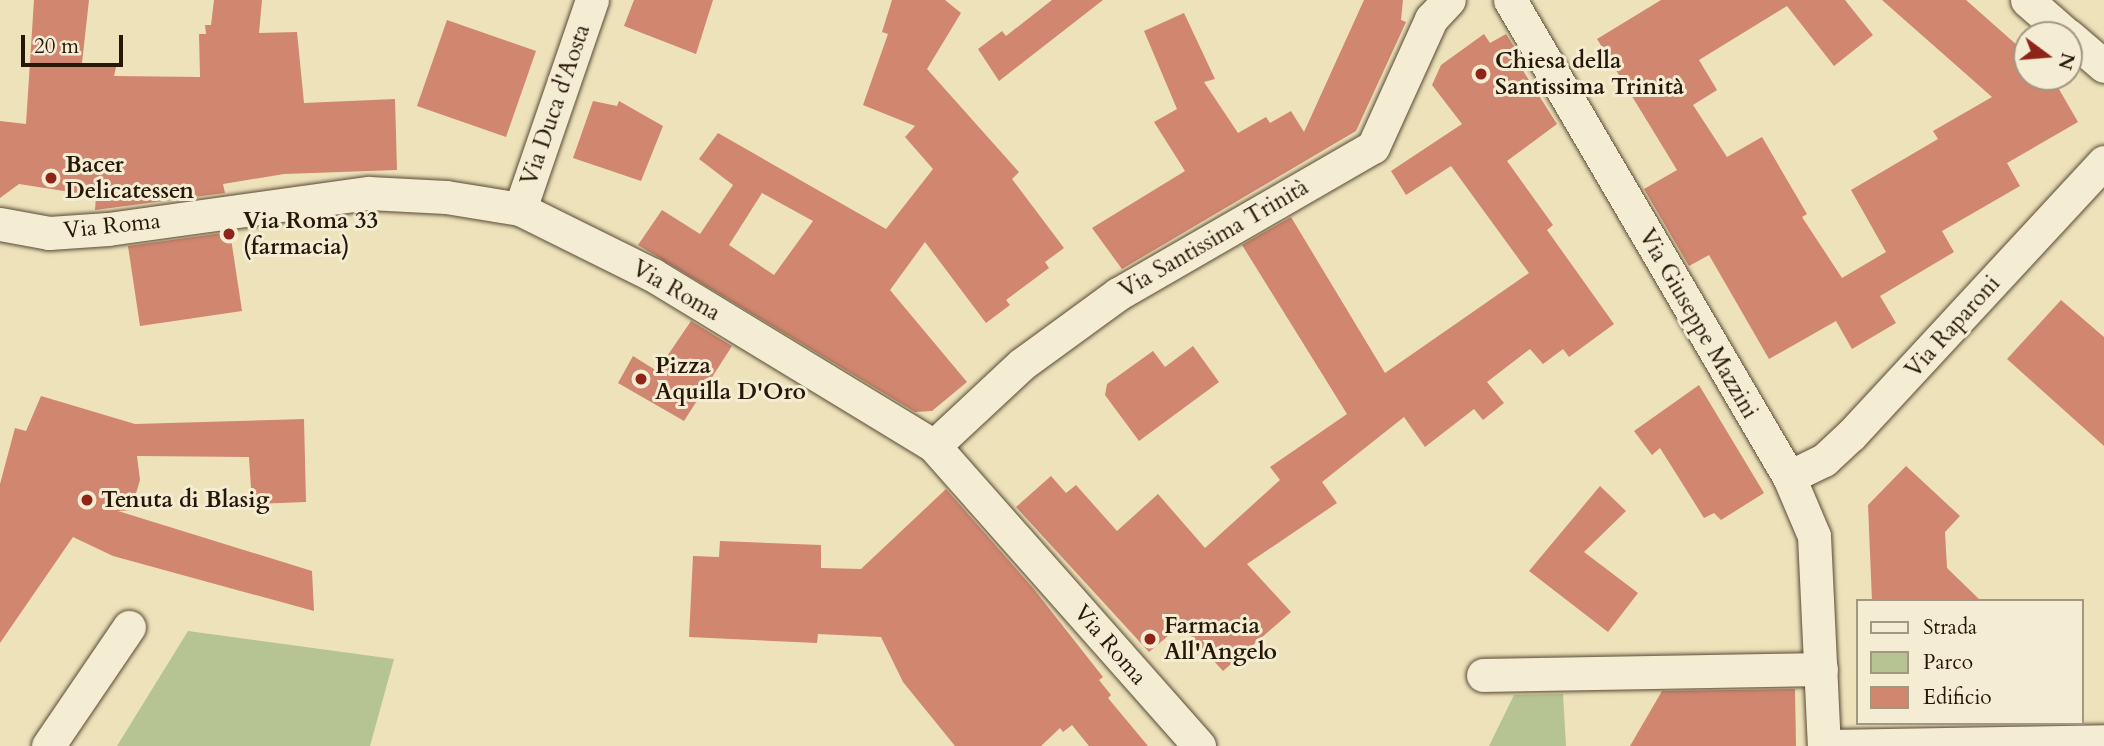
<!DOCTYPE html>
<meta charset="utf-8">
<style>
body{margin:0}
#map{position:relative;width:2104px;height:746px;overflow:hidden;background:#eee2bb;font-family:Cardo,serif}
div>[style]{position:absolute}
.green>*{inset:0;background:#b6c492}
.building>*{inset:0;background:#d0866f}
.roads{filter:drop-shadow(0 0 2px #594a34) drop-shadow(0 0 2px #594a34)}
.minor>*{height:33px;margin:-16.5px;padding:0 16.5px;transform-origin:16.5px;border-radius:16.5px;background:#f4ecd3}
.dots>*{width:19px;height:19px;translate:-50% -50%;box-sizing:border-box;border:4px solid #f4ecd3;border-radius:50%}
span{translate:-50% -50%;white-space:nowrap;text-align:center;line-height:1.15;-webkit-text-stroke:6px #f4ecd3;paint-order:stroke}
.poi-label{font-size:23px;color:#271707;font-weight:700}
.left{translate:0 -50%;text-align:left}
.street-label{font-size:23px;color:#271707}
.legend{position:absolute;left:1856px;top:599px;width:228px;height:126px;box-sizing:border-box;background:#f4ecd3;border:2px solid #a29781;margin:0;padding:9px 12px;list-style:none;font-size:21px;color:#271707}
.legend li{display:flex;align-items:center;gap:14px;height:35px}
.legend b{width:35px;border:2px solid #a29781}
.north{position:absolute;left:2013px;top:21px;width:70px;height:70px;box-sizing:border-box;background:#f4ecd3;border:2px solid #a29781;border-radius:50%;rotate:106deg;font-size:19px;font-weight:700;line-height:28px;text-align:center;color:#271707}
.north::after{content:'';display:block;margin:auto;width:24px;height:32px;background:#8f2418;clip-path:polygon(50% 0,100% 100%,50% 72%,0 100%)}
.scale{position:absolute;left:21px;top:35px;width:102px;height:32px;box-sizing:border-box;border:4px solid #271707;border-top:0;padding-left:9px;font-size:21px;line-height:24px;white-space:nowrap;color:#271707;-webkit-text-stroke:5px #f4ecd3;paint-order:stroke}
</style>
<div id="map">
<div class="green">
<div style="clip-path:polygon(188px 631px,394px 659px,370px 746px,117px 746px)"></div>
<div style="clip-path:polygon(1563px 694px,1566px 746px,1489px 746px,1514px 695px)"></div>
</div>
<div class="building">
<div style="clip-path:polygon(34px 0,89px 0,82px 63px,116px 67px,114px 76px,200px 77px,199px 34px,206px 34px,205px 25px,211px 25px,214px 0,262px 0,259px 33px,297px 32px,304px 103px,395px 99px,397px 170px,284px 174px,223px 184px,225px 193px,95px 210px,96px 196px,19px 184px,0 198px,0 121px,26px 124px)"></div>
<div style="clip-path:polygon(634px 0,713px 0,696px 54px,624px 26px)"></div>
<div style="clip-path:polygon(evenodd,892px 0,945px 0,961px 13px,927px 69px,1019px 172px,1012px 179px,1064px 248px,1045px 262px,1049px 268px,1006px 300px,1010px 305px,986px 323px,925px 242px,890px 290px,967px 382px,932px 411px,915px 412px,638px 245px,662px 210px,700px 234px,733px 185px,699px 159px,718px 133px,886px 229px,933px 169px,905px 137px,915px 126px,863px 105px,888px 34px,882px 32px,892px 0,762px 193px,813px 221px,774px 275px,729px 245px,762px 193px)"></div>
<div style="clip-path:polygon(1052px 0,1103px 0,999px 81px,978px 49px,1002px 31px,1006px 36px)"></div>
<div style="clip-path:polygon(1364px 0,1403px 0,1401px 20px,1406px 22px,1356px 131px,1122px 269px,1092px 228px,1185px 171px,1154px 122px,1177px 109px,1144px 31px,1184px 13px,1215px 79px,1204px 82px,1238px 133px,1266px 117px,1270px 123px,1291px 111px,1304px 132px)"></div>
<div style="clip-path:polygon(1661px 0,1845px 0,1873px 35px,1834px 66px,1787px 6px,1699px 60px,1717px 90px,1693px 105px,1727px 157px,1762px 137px,1807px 214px,1802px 217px,1842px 278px,1886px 252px,1851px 190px,1938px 139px,1933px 131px,1992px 97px,1882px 0,1966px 0,2027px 54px,2027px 77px,2052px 77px,2078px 122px,2007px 163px,2020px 186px,1942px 231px,1954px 252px,1880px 296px,1896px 323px,1852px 349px,1836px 321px,1769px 359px,1709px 255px,1689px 266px,1644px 189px,1677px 170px,1597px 39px)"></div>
<div style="clip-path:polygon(447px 20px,536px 51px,506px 137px,417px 106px)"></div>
<div style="clip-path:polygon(1484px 34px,1490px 43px,1506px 34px,1527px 67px,1522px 69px,1557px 124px,1507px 161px,1553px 225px,1547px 230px,1614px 324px,1569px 357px,1563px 349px,1543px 364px,1530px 349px,1487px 382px,1504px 403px,1483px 420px,1474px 409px,1425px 447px,1404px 417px,1322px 482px,1337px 503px,1247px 564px,1291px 612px,1223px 671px,1181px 625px,1149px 652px,1016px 507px,1051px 476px,1066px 493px,1076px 485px,1117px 531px,1158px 494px,1205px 548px,1280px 480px,1270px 467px,1347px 414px,1242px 245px,1291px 217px,1385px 373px,1529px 273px,1451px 166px,1406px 195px,1391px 171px,1462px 124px,1432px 85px,1441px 65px)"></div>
<div style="clip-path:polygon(593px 101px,617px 106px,619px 101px,663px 126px,641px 181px,573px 158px)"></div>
<div style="clip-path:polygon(230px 232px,242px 311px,140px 326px,128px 246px)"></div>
<div style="clip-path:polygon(2061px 300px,2104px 337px,2104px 446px,2007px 359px)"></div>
<div style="clip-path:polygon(691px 321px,732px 346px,684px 421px,618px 383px,633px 356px,657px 371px)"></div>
<div style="clip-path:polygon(1193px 346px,1219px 382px,1139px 441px,1105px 395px,1107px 384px,1153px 351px,1165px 367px)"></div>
<div style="clip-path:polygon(1699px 385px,1764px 493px,1721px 520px,1714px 513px,1704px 518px,1660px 448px,1652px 455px,1634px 431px)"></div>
<div style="clip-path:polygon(41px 396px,135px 424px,304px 419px,306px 502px,252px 504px,249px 457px,137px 456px,140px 480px,131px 510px,118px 511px,312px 571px,314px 611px,113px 556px,73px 537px,0 643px,0 484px,15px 428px,26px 431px)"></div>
<div style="clip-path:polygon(1906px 466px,1960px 516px,1945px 532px,1947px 568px,1981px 601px,1872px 601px,1868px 505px)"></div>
<div style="clip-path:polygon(1600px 486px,1626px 511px,1584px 552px,1638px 593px,1608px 632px,1529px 571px)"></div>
<div style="clip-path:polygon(946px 489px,1033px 588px,1103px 677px,1099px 680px,1111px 695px,1108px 698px,1148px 746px,1089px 746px,1072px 725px,1063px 732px,1060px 728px,1041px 746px,955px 746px,903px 682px,881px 637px,818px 634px,817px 643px,689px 637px,693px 556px,719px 557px,720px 541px,821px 545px,821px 568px,861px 569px)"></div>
<div style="clip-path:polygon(1795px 689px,1796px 746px,1630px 746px,1662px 691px)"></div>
</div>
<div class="roads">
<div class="minor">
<div style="left:1510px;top:0;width:553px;rotate:59.68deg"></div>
<div style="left:1789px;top:477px;width:64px;rotate:67deg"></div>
<div style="left:1814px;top:536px;width:210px;rotate:87.3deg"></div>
<div style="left:2027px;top:0;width:53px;rotate:41.2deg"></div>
<div style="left:2069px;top:36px;width:46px;rotate:40.6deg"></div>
<div style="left:520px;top:209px;width:221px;rotate:-71deg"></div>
<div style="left:0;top:224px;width:50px;rotate:10.4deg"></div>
<div style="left:49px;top:233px;width:59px;rotate:-3.9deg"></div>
<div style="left:108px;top:229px;width:263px;rotate:-7.9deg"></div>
<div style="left:369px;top:193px;width:77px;rotate:3deg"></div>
<div style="left:446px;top:197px;width:75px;rotate:9.2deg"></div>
<div style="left:520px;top:209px;width:148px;rotate:26.4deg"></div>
<div style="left:653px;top:275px;width:329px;rotate:31.3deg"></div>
<div style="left:934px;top:446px;width:400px;rotate:48.5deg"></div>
<div style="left:934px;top:446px;width:120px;rotate:-43deg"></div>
<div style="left:1022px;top:364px;width:119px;rotate:-36.1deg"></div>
<div style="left:1118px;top:294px;width:294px;rotate:-30deg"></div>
<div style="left:1373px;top:147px;width:141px;rotate:-65.6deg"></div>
<div style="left:1431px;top:19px;width:26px;rotate:-47deg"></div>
<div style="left:1789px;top:477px;width:39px;rotate:-26deg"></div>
<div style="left:1824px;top:460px;width:37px;rotate:-43deg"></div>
<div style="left:1851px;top:435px;width:372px;rotate:-47.2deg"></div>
<div style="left:1483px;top:675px;width:338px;rotate:-1deg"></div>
<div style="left:48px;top:746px;width:144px;rotate:-55.8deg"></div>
<div style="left:1831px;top:746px;width:273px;rotate:-1deg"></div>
</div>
</div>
<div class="dots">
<div style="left:1481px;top:74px;background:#8f2418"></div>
<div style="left:51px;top:178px;background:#8f2418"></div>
<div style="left:229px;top:234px;background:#8f2418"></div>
<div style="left:641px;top:379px;background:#8f2418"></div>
<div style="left:87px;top:500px;background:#8f2418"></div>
<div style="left:1150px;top:639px;background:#8f2418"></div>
</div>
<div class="poi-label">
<span class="left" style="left:1495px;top:74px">Chiesa della<br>Santissima Trinità</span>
<span class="left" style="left:65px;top:178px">Bacer<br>Delicatessen</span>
<span class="left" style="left:243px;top:234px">Via Roma 33<br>(farmacia)</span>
<span class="left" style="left:655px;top:379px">Pizza<br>Aquilla D'Oro</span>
<span class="left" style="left:101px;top:500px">Tenuta di Blasig</span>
<span class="left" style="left:1164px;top:639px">Farmacia<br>All'Angelo</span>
</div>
<div class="street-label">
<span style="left:556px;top:105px;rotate:-71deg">Via Duca d'Aosta</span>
<span style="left:112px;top:226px;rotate:-6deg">Via Roma</span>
<span style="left:1214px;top:239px;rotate:-30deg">Via Santissima Trinità</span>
<span style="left:676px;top:291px;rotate:30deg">Via Roma</span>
<span style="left:1698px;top:324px;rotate:60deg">Via Giuseppe Mazzini</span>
<span style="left:1953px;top:327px;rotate:-48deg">Via Raparoni</span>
<span style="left:1110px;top:645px;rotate:49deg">Via Roma</span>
</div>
<ul class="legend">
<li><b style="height:9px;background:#f4ecd3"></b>Strada</li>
<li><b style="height:19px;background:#b6c492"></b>Parco</li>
<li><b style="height:19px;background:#d0866f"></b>Edificio</li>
</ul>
<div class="north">N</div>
<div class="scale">20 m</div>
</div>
